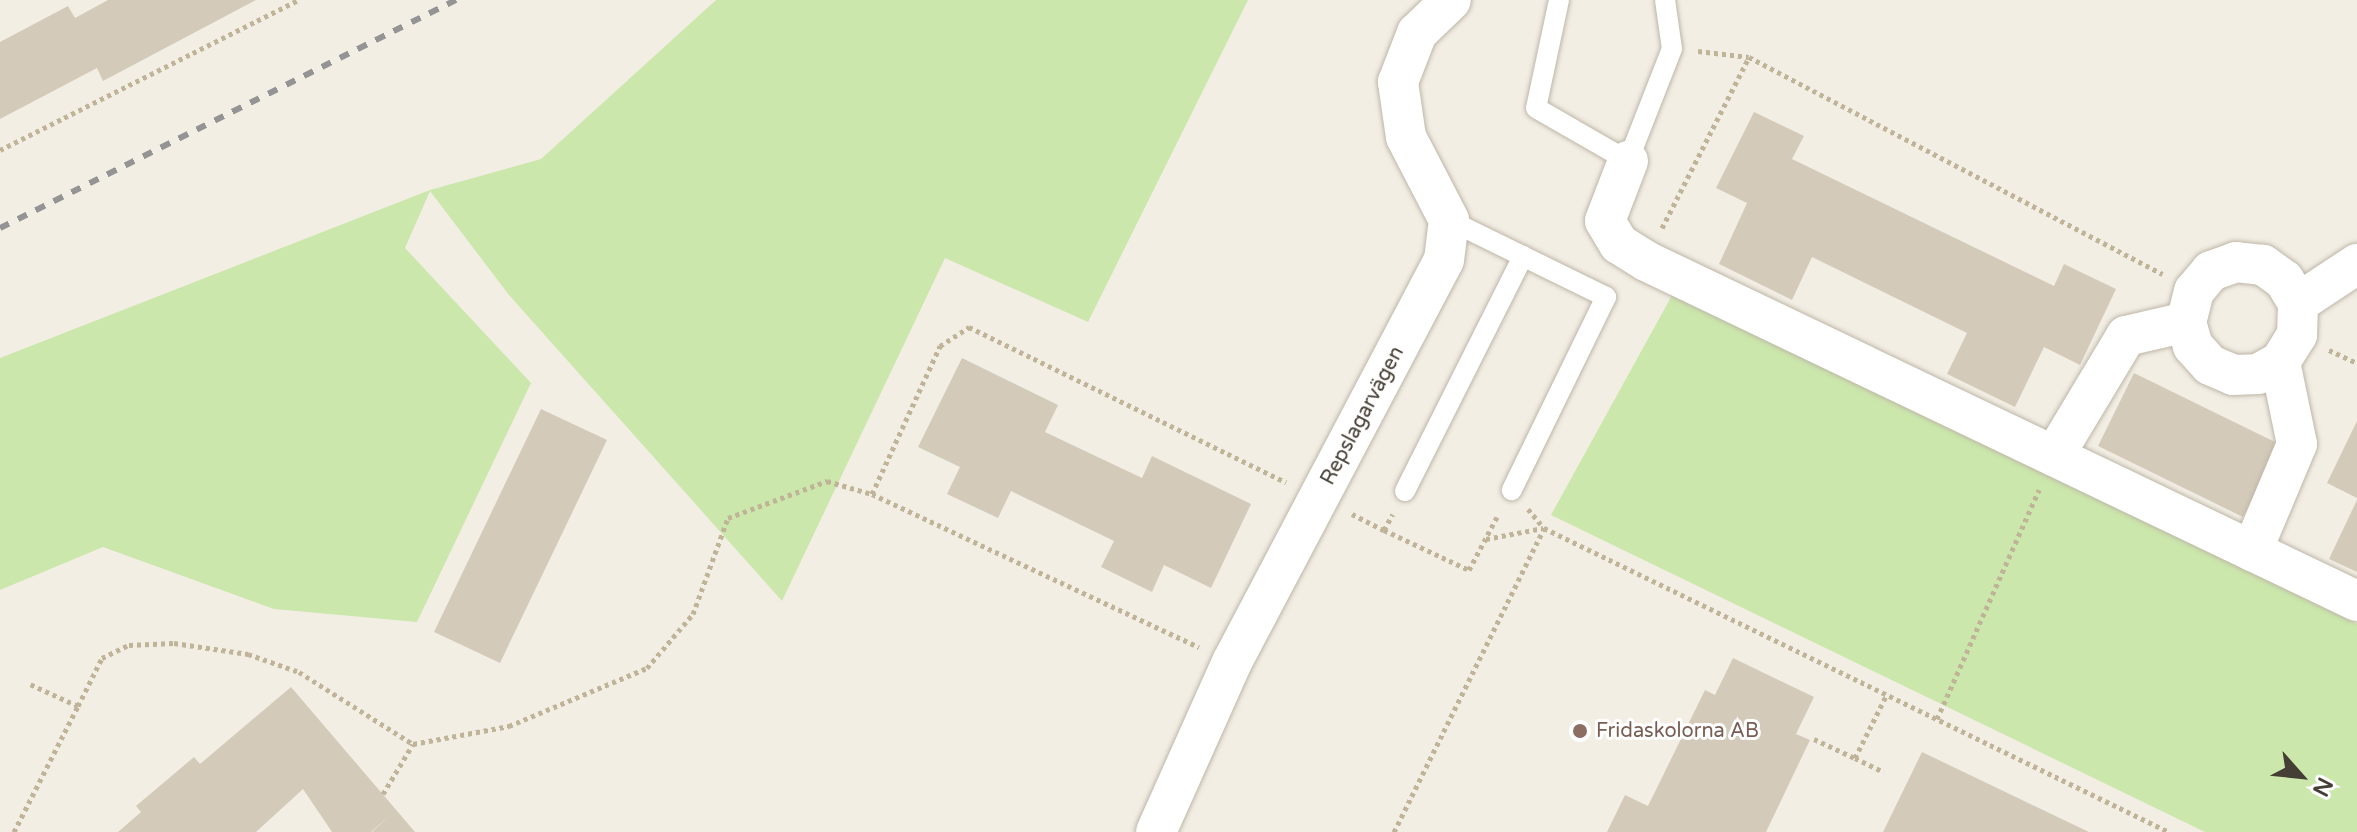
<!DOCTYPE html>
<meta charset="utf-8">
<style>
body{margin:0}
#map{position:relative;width:2357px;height:832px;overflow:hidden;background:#f2eee4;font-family:"Varela Round",sans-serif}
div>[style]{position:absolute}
.green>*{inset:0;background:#cbe7ac}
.building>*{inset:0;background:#d4caba}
.path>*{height:5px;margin-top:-2.5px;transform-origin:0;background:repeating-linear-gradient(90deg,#bfb398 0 4px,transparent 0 8px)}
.roads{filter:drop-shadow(0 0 2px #beb6a7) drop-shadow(0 0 2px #beb6a7)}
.lane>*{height:20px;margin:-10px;padding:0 10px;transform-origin:10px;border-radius:10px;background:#fff}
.street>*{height:40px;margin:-20px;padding:0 20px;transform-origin:20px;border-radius:20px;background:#fff}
.rail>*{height:6px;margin-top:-3px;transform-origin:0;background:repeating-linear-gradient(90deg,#949494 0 10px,transparent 0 20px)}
.dots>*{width:22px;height:22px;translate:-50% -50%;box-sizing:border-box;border:4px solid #fff;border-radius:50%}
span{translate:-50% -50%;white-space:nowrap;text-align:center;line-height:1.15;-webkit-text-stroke:6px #fff;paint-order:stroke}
.street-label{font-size:20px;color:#443e34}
.education-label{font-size:20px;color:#785e54}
.left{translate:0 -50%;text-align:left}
.north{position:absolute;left:2261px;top:736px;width:80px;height:80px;-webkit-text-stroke:6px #fff;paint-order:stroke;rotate:117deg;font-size:22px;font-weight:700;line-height:32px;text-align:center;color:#443e34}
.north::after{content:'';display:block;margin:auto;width:28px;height:36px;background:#443e34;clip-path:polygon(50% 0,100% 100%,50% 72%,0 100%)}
</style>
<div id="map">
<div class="green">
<div style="clip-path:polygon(716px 0,1248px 0,1088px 322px,945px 258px,782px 601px,509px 295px,430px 191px,405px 248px,531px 383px,417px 622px,274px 609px,103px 547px,0 590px,0 358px,430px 190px,541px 159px)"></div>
<div style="clip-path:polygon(1676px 288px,2357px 624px,2357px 832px,2205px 832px,1551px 515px)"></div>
</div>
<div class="building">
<div style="clip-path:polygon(108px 0,256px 0,103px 81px,97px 68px,0 119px,0 42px,68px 6px,75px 18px)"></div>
<div style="clip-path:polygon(1754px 112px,1804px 136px,1792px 159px,2054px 286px,2064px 264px,2116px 289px,2080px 365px,2044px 347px,2015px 407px,1947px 374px,1967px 333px,1812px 257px,1792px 300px,1719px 264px,1747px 203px,1716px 188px)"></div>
<div style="clip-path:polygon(962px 358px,1058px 405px,1045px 432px,1142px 478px,1152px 456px,1251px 504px,1211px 588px,1164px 565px,1152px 592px,1101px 567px,1114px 541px,1011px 491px,998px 518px,947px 494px,960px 467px,918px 447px)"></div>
<div style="clip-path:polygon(2134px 373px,2279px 444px,2243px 517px,2098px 446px)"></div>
<div style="clip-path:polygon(541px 409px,607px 440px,500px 663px,434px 632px)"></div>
<div style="clip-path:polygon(2357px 421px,2357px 498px,2327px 483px)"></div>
<div style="clip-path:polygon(2357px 500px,2357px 572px,2329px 559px)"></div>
<div style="clip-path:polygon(1733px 658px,1814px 697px,1796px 734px,1810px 740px,1766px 832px,1607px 832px,1625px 795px,1648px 806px,1705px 690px,1715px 695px)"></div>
<div style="clip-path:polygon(291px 687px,415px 832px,372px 832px,389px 816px,371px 832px,332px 832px,303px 789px,256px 832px,118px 832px,141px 812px,136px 806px,194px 757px,200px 764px)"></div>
<div style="clip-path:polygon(1922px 752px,2089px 832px,1883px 832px)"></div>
</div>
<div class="path">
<div style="left:1698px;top:51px;width:51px;rotate:6.7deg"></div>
<div style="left:0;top:150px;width:334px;rotate:-26.7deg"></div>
<div style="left:1662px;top:228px;width:192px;rotate:-63deg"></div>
<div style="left:1749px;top:57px;width:467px;rotate:27.7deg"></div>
<div style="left:2329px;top:350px;width:31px;rotate:25deg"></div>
<div style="left:872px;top:494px;width:163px;rotate:-65.3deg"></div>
<div style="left:940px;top:346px;width:35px;rotate:-33deg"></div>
<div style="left:969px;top:327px;width:353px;rotate:26.1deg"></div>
<div style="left:1528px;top:509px;width:25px;rotate:50deg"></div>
<div style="left:1544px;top:528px;width:695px;rotate:25.94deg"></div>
<div style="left:1352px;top:514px;width:36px;rotate:27deg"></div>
<div style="left:1384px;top:530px;width:18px;rotate:-61deg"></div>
<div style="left:1384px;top:530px;width:94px;rotate:25.2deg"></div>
<div style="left:1469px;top:570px;width:62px;rotate:-62.2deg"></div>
<div style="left:1486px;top:539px;width:58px;rotate:-10.9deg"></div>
<div style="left:78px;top:706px;width:54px;rotate:-63.4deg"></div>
<div style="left:102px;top:658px;width:30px;rotate:-26deg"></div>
<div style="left:129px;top:645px;width:45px;rotate:-2.5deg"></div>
<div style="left:174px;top:643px;width:75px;rotate:8.5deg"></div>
<div style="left:248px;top:654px;width:54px;rotate:19.4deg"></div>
<div style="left:299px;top:672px;width:135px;rotate:32.3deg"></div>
<div style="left:413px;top:744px;width:98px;rotate:-10.6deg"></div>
<div style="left:509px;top:726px;width:150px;rotate:-22.8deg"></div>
<div style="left:647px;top:668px;width:71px;rotate:-49.6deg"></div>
<div style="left:693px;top:614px;width:102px;rotate:-70deg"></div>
<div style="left:728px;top:518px;width:106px;rotate:-20.5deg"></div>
<div style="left:827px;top:481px;width:47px;rotate:16.1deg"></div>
<div style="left:872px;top:494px;width:361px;rotate:25.1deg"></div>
<div style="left:1937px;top:719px;width:251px;rotate:-66deg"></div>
<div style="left:1814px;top:739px;width:45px;rotate:24.9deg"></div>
<div style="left:1855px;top:758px;width:72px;rotate:-63.4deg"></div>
<div style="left:1855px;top:758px;width:32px;rotate:26deg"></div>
<div style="left:383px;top:794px;width:58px;rotate:-59deg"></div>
<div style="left:14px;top:832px;width:141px;rotate:-63.1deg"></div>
<div style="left:78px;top:706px;width:53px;rotate:-155.4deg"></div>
<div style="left:1394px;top:832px;width:339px;rotate:-63.7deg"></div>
</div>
<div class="roads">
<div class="lane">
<div style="left:1559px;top:0;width:110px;rotate:102deg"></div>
<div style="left:1536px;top:108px;width:106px;rotate:29.9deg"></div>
<div style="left:1628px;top:161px;width:120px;rotate:-68.6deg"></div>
<div style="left:1672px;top:49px;width:49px;rotate:-98.1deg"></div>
<div style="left:1449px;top:220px;width:175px;rotate:26.1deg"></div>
<div style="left:1606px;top:297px;width:215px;rotate:116deg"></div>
<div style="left:1405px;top:491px;width:263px;rotate:-63.3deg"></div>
</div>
<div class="street">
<div style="left:1628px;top:161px;width:64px;rotate:111deg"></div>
<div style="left:1605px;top:221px;width:27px;rotate:59deg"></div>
<div style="left:1619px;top:244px;width:32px;rotate:32deg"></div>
<div style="left:1646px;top:261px;width:788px;rotate:25.56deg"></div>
<div style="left:2298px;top:303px;width:71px;rotate:-33.5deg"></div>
<div style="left:2054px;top:456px;width:140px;rotate:-59deg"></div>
<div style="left:2126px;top:336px;width:62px;rotate:-13.1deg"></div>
<div style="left:2252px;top:551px;width:116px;rotate:-67.2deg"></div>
<div style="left:2297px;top:444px;width:84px;rotate:-101.7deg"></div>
<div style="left:2280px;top:362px;width:32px;rotate:-58deg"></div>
<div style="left:2297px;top:335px;width:32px;rotate:-88deg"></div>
<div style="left:2298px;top:303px;width:27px;rotate:-121deg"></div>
<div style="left:2284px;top:280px;width:26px;rotate:-144deg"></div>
<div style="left:2263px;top:265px;width:27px;rotate:-174deg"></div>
<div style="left:2236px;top:262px;width:27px;rotate:160deg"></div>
<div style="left:2211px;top:271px;width:26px;rotate:130deg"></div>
<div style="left:2194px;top:291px;width:32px;rotate:104deg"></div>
<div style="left:2186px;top:322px;width:25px;rotate:74deg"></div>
<div style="left:2193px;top:346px;width:25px;rotate:48deg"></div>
<div style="left:2210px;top:365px;width:25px;rotate:23deg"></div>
<div style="left:2233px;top:375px;width:25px;rotate:-2deg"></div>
<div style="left:2258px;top:374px;width:25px;rotate:-29deg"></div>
<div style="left:1156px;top:832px;width:186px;rotate:-65.9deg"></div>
<div style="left:1232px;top:662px;width:454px;rotate:-62.2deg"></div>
<div style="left:1444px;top:260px;width:40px;rotate:-82.9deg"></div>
<div style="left:1449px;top:220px;width:93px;rotate:-117.4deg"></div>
<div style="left:1406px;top:137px;width:56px;rotate:-98.3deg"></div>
<div style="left:1398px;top:82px;width:53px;rotate:-68.8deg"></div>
<div style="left:1417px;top:33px;width:47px;rotate:-44.1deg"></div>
</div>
</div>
<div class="rail">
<div style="left:0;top:228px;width:510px;rotate:-26.57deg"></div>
</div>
<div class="dots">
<div style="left:1580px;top:731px;background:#8d6e63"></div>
</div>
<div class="street-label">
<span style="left:1363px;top:416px;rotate:-62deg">Repslagarvägen</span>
</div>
<div class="education-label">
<span class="left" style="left:1596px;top:731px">Fridaskolorna AB</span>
</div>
<div class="north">N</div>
</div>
